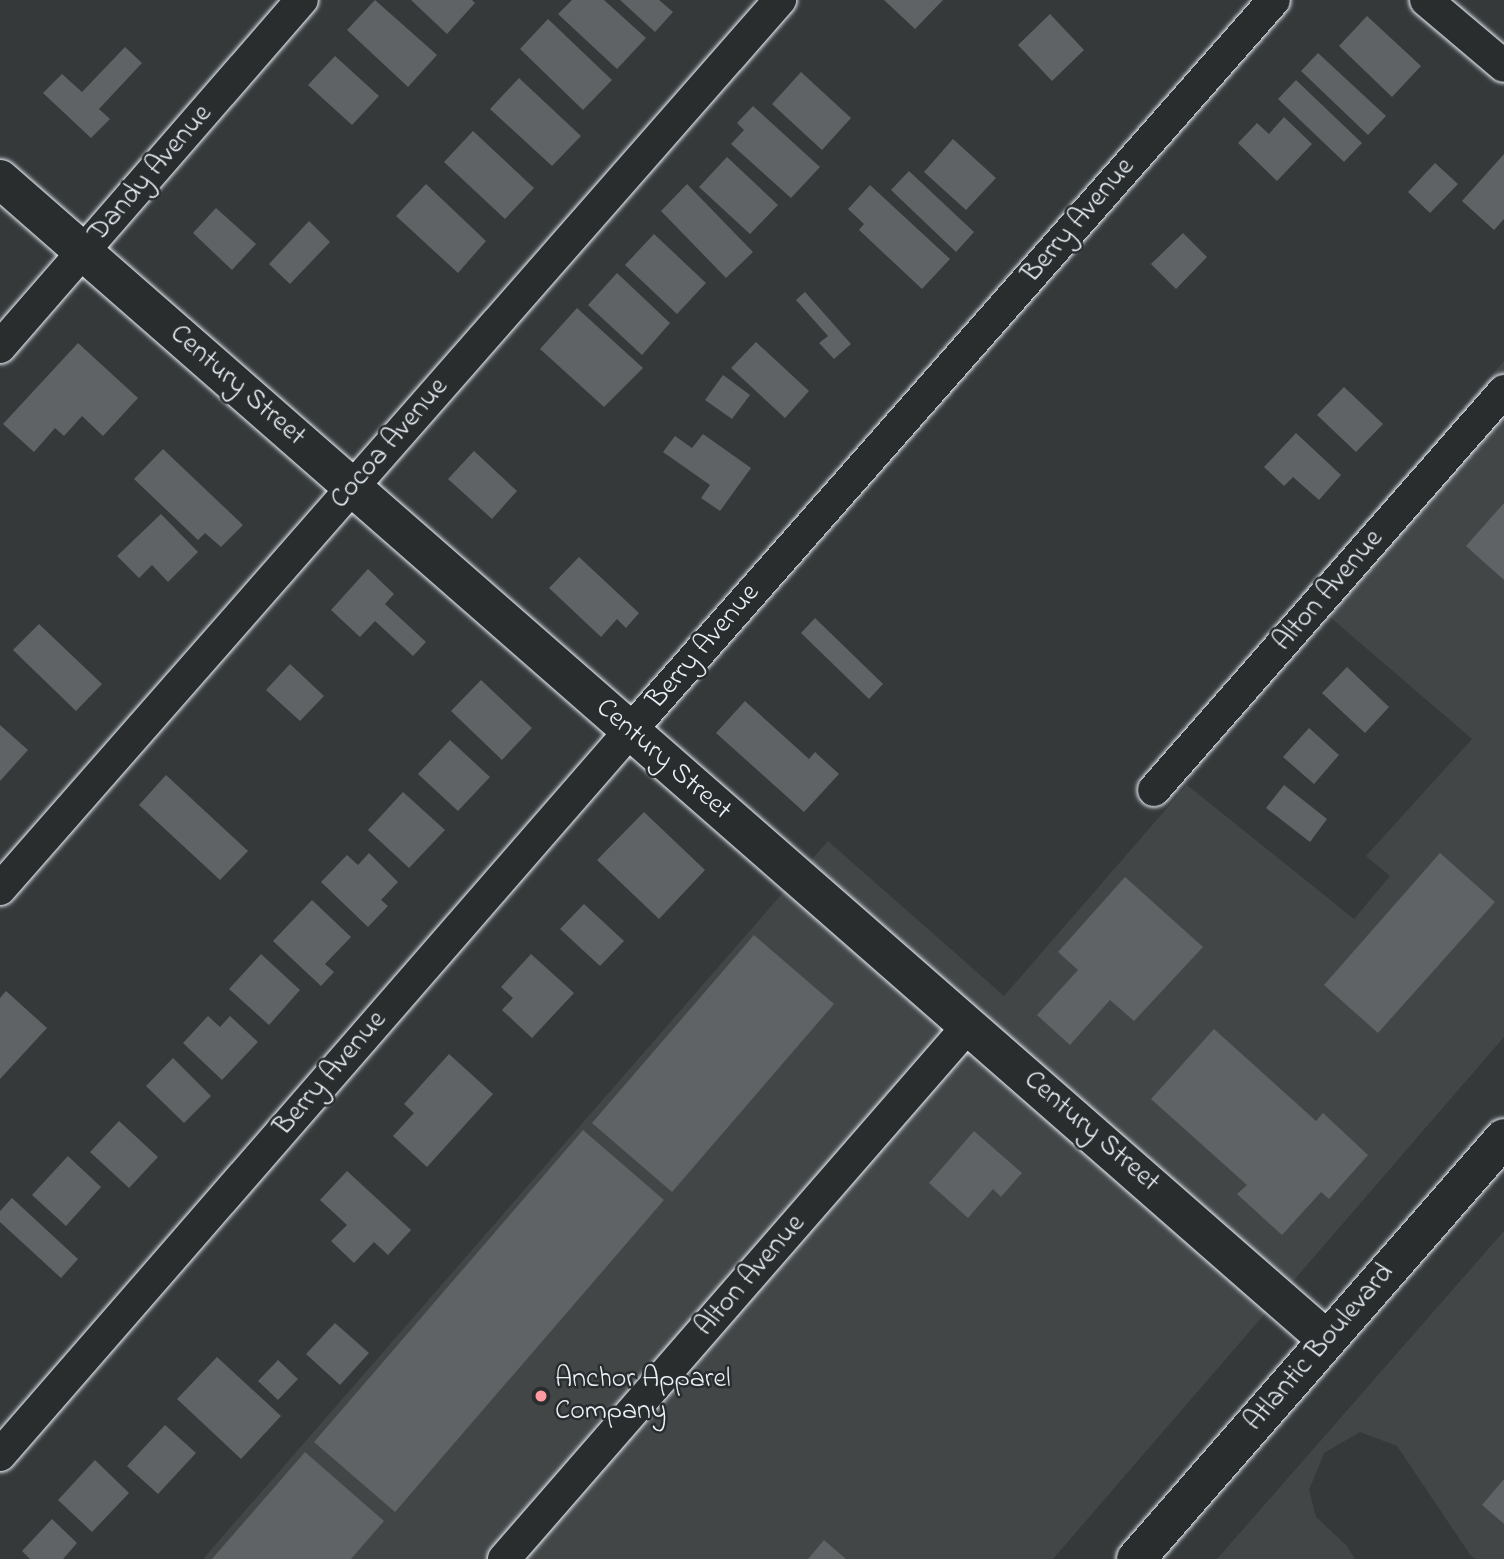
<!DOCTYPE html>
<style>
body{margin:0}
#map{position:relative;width:1504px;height:1559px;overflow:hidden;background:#35393a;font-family:"Indie Flower",sans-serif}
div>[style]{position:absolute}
.built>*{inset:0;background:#424647}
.building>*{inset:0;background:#5f6365}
.roads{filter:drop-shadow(0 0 2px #e8f1f8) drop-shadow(0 0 2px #e8f1f8)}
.minor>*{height:32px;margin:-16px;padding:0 16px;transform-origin:16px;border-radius:16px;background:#2a2d2e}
.tertiary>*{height:38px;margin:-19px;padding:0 19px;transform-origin:19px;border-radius:19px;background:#2a2d2e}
.primary>*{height:38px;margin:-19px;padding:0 19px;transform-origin:19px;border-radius:19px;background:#2a2d2e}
.dots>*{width:19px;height:19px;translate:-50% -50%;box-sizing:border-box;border:4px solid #2a2d2e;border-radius:50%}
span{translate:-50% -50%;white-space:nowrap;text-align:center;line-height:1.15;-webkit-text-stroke:5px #2a2d2e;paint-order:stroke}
.street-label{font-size:28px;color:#e8f1f8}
.poi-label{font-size:28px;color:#e8f1f8}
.left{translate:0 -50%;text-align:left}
</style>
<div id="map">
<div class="built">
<div style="clip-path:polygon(1504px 361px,1504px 1037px,1053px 1559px,203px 1559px,828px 841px,1004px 996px,1187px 785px,1354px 919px,1390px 876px,1366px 856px,1472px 739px,1302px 593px)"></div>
<div style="clip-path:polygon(1504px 1231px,1504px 1559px,1475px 1559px,1471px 1556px,1397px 1446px,1360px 1432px,1324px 1453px,1309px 1490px,1316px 1517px,1347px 1546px,1355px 1559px,1217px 1559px)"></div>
</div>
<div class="building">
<div style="clip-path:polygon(375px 0,437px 55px,408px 87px,347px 30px)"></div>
<div style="clip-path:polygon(411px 0,472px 0,475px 3px,447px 34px)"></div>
<div style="clip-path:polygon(572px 0,604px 0,646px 38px,617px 69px,558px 14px)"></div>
<div style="clip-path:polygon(620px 0,659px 0,673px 12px,655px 32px)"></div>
<div style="clip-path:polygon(884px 0,943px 0,915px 29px)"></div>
<div style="clip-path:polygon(1050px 14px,1084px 50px,1052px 81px,1018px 45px)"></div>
<div style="clip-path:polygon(1367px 16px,1421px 66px,1392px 97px,1339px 46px)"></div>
<div style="clip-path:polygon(548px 19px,612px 80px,583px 110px,520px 49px)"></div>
<div style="clip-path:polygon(125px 47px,142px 63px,99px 109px,110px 119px,91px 138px,43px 93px,62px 74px,82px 92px)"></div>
<div style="clip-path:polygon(1318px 53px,1386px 116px,1368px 135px,1301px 71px)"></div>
<div style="clip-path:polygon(335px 56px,379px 96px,352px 125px,308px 85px)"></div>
<div style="clip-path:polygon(801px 72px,851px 118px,822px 150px,772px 104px)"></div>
<div style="clip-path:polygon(519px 78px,581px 136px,552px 166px,490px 109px)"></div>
<div style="clip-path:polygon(1296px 80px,1362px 143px,1344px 162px,1278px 99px)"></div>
<div style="clip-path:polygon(753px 106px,820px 167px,791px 198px,731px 144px,744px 130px,737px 123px)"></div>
<div style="clip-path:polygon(1284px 117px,1312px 144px,1277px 181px,1238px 143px,1257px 123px,1269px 134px)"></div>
<div style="clip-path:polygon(473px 131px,534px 188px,505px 219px,444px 162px)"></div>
<div style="clip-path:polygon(953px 139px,996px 178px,966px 210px,924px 172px)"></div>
<div style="clip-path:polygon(1504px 154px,1504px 219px,1494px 230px,1462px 201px)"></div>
<div style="clip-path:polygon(727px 157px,778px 205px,750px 234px,699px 187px)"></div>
<div style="clip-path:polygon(1435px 163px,1458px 184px,1430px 213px,1408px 192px)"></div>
<div style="clip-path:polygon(909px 171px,974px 232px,956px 252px,891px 190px)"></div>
<div style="clip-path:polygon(426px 184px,486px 241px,458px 273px,396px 216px)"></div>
<div style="clip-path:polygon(687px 184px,753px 252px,726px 278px,661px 211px)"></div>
<div style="clip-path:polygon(870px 185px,950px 259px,922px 289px,859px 230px,864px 224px,848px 209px)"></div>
<div style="clip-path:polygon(216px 208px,256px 244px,232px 270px,193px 233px)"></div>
<div style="clip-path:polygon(309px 221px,330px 242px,290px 284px,269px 264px)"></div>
<div style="clip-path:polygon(1183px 233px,1207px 257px,1176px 289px,1151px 264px)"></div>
<div style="clip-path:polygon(654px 234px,706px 283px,677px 314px,625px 265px)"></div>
<div style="clip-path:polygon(617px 273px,670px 323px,642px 355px,588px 305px)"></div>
<div style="clip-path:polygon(805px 292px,851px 344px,834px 359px,819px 343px,828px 336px,796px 300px)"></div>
<div style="clip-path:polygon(577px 308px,643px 368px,604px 407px,540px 349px)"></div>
<div style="clip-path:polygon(756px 342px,809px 391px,785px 418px,731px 368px)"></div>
<div style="clip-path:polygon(78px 343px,138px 398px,103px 436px,82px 416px,64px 436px,55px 428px,34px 452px,3px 424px)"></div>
<div style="clip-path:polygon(723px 375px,750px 395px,732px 419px,705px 400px)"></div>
<div style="clip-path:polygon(1344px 387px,1383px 424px,1356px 452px,1317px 415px)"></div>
<div style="clip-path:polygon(1296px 433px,1341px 475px,1319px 500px,1293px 477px,1284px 486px,1264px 467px)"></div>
<div style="clip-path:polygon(703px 434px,751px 468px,720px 511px,701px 498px,710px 485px,663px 452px,675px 436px,692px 448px)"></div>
<div style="clip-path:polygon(163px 449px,243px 525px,221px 547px,205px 533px,198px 540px,134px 479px)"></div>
<div style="clip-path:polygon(474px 451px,517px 491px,492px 519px,448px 479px)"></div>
<div style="clip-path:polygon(1504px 503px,1504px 580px,1466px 546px)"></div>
<div style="clip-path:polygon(161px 514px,198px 552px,168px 582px,152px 565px,139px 578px,117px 556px)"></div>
<div style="clip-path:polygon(579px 557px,639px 613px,626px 628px,617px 619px,601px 637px,549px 588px)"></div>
<div style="clip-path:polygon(368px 569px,394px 594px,385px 604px,426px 642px,413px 656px,375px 621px,360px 637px,331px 610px)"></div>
<div style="clip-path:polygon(815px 618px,883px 684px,869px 699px,801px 633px)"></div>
<div style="clip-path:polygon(39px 624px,102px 684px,76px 711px,13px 650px)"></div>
<div style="clip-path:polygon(290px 664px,324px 696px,300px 721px,266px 690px)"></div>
<div style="clip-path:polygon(1347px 667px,1389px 707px,1365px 733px,1322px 693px)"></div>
<div style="clip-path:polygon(481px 680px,532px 728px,502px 760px,451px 711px)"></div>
<div style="clip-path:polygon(745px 701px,809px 759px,815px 752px,839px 774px,804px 812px,716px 733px)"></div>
<div style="clip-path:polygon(0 725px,28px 750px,0 781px)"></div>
<div style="clip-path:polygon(1309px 728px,1339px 755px,1314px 784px,1283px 757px)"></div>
<div style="clip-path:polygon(450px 740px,490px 777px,458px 811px,418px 774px)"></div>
<div style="clip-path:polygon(166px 775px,248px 851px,220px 880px,139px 805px)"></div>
<div style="clip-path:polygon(1284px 785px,1327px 819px,1310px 842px,1266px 808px)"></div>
<div style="clip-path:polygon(403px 792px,445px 830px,409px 868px,368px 830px)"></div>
<div style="clip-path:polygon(644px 812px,705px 870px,659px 919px,597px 860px)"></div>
<div style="clip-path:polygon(369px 853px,398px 882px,381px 900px,388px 906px,368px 927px,321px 882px,347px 855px,358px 865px)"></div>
<div style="clip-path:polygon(1440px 853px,1495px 902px,1378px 1033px,1324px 985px)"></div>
<div style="clip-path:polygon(1125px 877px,1203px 947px,1134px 1021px,1110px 1000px,1070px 1045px,1037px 1015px,1078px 970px,1058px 952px)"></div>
<div style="clip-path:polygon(312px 900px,351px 937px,325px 964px,334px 972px,321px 986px,273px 941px)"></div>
<div style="clip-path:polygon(584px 904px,624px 941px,600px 966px,560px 929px)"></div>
<div style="clip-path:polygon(754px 935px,834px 1004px,672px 1192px,592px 1123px)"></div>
<div style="clip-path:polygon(261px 954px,300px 990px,269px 1025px,229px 989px)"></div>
<div style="clip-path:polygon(531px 954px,574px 993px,532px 1038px,502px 1010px,513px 998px,501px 987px)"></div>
<div style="clip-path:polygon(6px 991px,47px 1028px,0 1079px,0 998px)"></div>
<div style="clip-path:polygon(208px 1016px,220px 1027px,230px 1016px,258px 1042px,222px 1080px,183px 1043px)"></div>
<div style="clip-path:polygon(1214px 1029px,1316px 1121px,1323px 1113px,1368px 1155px,1329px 1199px,1321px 1192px,1282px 1235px,1237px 1194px,1247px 1185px,1151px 1099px)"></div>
<div style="clip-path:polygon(449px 1054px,493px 1094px,427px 1167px,393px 1136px,414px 1113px,404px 1104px)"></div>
<div style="clip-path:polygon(173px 1058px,211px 1096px,184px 1123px,146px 1086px)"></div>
<div style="clip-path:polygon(119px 1121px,158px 1157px,129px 1188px,90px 1152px)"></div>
<div style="clip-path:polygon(583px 1130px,664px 1200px,395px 1512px,314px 1442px)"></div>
<div style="clip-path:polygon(974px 1131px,1022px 1173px,1001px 1197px,993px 1189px,968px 1218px,929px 1183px)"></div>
<div style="clip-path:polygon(68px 1156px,101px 1187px,66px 1226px,32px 1195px)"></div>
<div style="clip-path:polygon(347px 1171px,411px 1230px,388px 1255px,374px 1242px,354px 1263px,331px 1241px,347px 1225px,320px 1200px)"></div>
<div style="clip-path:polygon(12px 1198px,78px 1259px,61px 1278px,0 1222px,0 1211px)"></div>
<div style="clip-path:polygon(335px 1323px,369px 1353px,340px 1385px,306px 1354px)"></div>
<div style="clip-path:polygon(217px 1357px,281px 1416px,241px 1459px,177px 1399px)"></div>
<div style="clip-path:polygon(278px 1360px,298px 1379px,278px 1400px,258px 1381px)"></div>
<div style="clip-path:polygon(165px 1425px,196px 1453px,158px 1494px,127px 1466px)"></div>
<div style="clip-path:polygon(305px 1452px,384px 1521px,351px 1559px,212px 1559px)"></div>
<div style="clip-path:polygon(95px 1460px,129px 1493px,92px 1532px,58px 1500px)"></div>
<div style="clip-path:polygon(1504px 1479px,1504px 1524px,1482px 1505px)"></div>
<div style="clip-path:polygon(52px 1519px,77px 1543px,63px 1559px,30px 1559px,22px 1551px)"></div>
<div style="clip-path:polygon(824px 1540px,846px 1559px,808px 1559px)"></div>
</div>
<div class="roads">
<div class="minor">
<div style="left:1426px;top:0;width:102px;rotate:40.2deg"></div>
<div style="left:0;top:347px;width:460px;rotate:-49deg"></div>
<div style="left:1154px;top:790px;width:531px;rotate:-48.74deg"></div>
<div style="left:0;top:889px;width:1183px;rotate:-48.74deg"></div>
<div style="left:0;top:1455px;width:960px;rotate:-48.97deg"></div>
<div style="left:630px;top:731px;width:974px;rotate:-48.62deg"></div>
<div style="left:504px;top:1559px;width:708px;rotate:-48.95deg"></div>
</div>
<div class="tertiary">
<div style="left:0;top:179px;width:1763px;rotate:41.18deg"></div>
</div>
<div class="primary">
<div style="left:1136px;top:1559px;width:559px;rotate:-48.84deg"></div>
</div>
</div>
<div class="dots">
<div style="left:541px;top:1396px;background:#ff9aa2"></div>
</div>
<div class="street-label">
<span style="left:151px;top:174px;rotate:-49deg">Dandy Avenue</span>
<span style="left:1079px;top:221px;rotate:-49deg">Berry Avenue</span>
<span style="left:237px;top:386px;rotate:41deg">Century Street</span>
<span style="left:390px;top:444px;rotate:-49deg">Cocoa Avenue</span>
<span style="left:1329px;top:591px;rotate:-49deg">Alton Avenue</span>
<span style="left:704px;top:647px;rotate:-49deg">Berry Avenue</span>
<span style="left:663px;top:760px;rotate:41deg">Century Street</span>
<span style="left:331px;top:1074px;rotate:-49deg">Berry Avenue</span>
<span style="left:1091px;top:1132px;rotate:41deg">Century Street</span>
<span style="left:751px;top:1276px;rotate:-49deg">Alton Avenue</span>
<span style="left:1320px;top:1348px;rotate:-49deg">Atlantic Boulevard</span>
</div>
<div class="poi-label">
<span class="left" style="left:555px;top:1396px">Anchor Apparel<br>Company</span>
</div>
</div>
